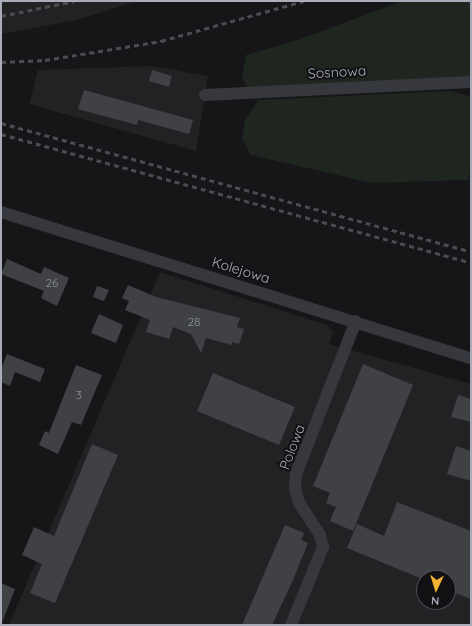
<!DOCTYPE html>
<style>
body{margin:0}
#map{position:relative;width:472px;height:626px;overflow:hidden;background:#161618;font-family:Quicksand,sans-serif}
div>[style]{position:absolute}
.built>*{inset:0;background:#222225}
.green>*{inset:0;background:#1e261f}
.building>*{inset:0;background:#404145}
.street>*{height:12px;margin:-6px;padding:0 6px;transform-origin:6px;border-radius:6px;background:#37383d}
.rail>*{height:3px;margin-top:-1.5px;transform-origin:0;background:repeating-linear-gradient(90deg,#4a4c52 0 5px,transparent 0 9px)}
span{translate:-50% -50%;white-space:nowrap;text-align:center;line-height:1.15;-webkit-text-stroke:4px #111113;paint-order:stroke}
.number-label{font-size:12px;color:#8e929b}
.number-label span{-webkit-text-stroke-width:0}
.street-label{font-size:14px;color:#a8adb8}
.frame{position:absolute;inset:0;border:2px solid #a8adb8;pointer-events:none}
.north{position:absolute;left:416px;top:570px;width:40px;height:40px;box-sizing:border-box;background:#111113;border:1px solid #4d4f55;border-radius:50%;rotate:184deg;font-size:11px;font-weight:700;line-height:16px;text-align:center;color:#a8adb8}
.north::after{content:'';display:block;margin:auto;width:14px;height:18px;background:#f2b134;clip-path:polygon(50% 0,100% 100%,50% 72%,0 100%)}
</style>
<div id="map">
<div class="built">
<div style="clip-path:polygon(1px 1px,137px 1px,77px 20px,1px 34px)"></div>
<div style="clip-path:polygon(151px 66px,208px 76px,196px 151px,29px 104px,38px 70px)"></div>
<div style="clip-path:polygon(evenodd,160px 272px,327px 325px,333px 332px,329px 344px,471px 384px,471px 625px,9px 625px,160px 272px,424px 578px,448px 578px,448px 602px,424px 602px,424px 578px)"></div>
</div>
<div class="green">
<div style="clip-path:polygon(402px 1px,471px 1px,471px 77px,247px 87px,242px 76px,246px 55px,298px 40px)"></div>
<div style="clip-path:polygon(451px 91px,471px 97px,471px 168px,468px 180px,372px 183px,251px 155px,242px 138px,245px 120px,258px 100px)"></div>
</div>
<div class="building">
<div style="clip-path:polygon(152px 70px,172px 76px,169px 87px,149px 81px)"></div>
<div style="clip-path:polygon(84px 90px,193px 120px,189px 134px,138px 120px,137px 125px,78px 109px)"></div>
<div style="clip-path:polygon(7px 259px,41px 274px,44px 267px,69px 278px,57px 306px,41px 298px,44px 291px,1px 274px)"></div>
<div style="clip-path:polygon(128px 285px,156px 297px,240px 318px,237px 327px,244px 329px,239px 344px,232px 342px,232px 345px,206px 338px,201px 353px,191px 334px,173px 327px,169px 339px,146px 332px,150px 320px,125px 310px,129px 301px,122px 298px)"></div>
<div style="clip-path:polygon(97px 286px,109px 290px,104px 301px,93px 297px)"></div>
<div style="clip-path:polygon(99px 314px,123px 325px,116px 343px,91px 333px)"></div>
<div style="clip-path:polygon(7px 354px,45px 369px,40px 382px,15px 372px,10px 386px,1px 382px,1px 369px)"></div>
<div style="clip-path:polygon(363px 364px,413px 385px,353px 531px,330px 521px,336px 507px,326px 503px,330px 493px,313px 486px)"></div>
<div style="clip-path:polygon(76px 365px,102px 375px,81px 425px,72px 422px,58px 454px,39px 445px,45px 431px,49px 433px)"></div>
<div style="clip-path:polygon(213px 373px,295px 407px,279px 445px,197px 411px)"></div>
<div style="clip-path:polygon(458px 395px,471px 399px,471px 422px,451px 417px)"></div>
<div style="clip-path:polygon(92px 444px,118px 455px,55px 603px,30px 593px,42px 564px,22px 555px,34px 527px,54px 536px)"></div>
<div style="clip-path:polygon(456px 446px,471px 451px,471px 481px,447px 474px)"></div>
<div style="clip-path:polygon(397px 502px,471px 531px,471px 599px,448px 590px,448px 578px,420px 578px,347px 548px,357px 524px,384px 536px)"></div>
<div style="clip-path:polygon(285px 525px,304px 533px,301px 540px,308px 543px,293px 580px,272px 625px,242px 625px)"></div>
<div style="clip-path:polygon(1px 583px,15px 589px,2px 623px,1px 622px)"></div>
</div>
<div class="street">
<div style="left:205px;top:95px;width:266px;rotate:-2.8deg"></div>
<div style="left:1px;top:212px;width:492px;rotate:17.3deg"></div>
<div style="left:291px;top:625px;width:84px;rotate:-67.7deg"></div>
<div style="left:323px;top:547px;width:12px;rotate:-104deg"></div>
<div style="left:320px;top:535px;width:38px;rotate:-123deg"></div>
<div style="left:299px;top:503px;width:16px;rotate:-105deg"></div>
<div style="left:295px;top:488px;width:14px;rotate:-86deg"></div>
<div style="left:296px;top:474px;width:164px;rotate:-68.6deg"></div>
</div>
<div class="rail">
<div style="left:1px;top:16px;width:75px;rotate:-11.6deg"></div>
<div style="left:1px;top:62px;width:44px;rotate:-2.6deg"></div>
<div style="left:45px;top:60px;width:118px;rotate:-9.3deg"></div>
<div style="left:161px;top:41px;width:148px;rotate:-15.7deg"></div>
<div style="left:1px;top:123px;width:487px;rotate:15.3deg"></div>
<div style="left:1px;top:134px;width:487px;rotate:15.3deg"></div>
</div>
<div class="number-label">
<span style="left:52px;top:283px">26</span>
<span style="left:194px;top:322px">28</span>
<span style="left:79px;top:395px">3</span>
</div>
<div class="street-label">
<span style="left:337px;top:72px;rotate:-3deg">Sosnowa</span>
<span style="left:241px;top:270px;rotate:17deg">Kolejowa</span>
<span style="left:292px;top:447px;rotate:-69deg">Polowa</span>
</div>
<div class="frame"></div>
<div class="north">N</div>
</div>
